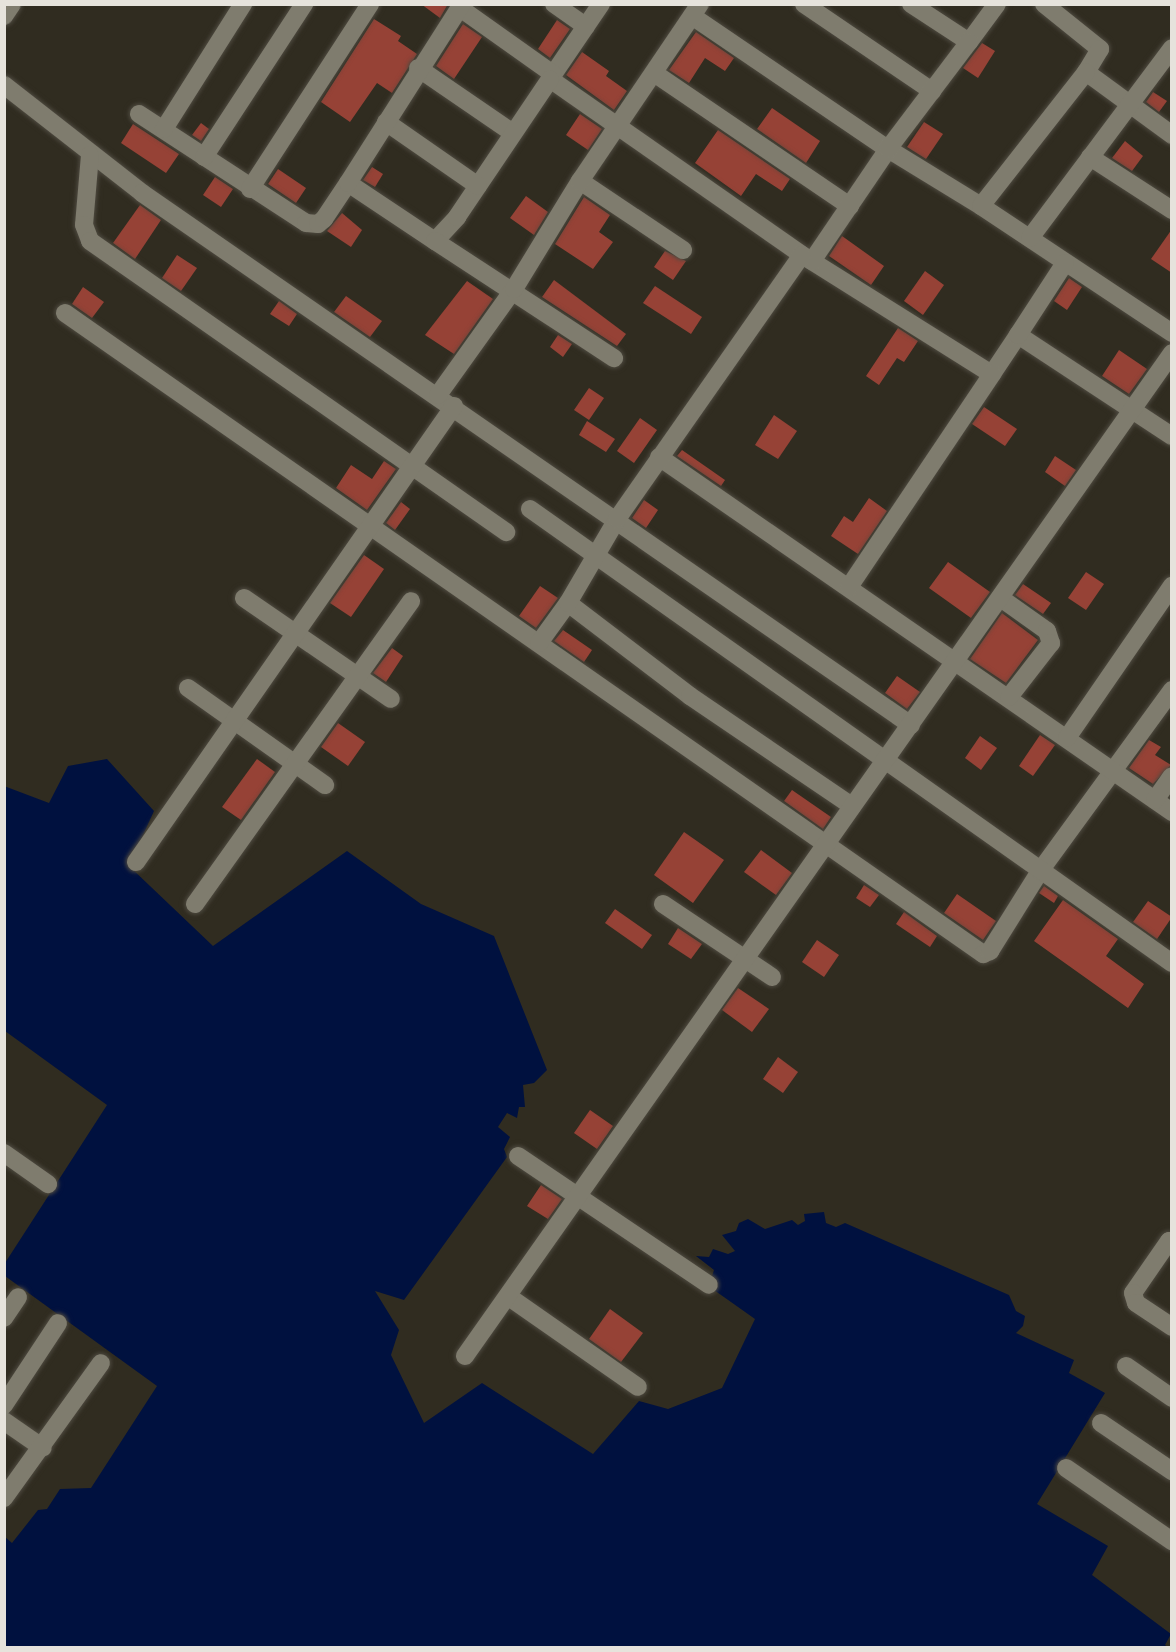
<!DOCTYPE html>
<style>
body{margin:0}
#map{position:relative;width:1176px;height:1652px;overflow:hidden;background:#302c20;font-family:Figtree,sans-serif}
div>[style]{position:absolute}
.water>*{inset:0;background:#00113f}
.building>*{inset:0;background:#964236}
.roads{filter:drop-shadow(0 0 2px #4e4a40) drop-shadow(0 0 2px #4e4a40)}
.minor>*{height:18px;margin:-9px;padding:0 9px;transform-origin:9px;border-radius:9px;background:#7f7c6e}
span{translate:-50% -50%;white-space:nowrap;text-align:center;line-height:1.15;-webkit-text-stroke:5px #262217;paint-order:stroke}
.frame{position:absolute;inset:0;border:6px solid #e6e3dc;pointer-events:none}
</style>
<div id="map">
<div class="water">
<div style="clip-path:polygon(107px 759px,154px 811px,129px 866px,213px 946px,347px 851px,421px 904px,494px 936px,547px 1070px,534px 1083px,523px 1085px,525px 1107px,519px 1107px,517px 1118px,507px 1113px,498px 1127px,510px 1137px,504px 1149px,507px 1157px,404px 1300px,375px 1291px,399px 1330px,391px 1355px,424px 1423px,482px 1383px,593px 1454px,639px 1401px,668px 1409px,722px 1388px,755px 1319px,714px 1290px,710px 1282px,714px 1270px,696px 1256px,709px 1257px,713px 1249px,728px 1254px,735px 1251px,722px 1235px,736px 1231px,739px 1223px,748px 1219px,765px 1229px,792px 1220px,798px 1225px,805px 1221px,804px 1214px,824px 1212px,826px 1223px,836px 1227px,845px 1223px,1009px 1295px,1016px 1311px,1025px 1316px,1023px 1326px,1016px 1333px,1074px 1360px,1069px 1373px,1105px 1393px,1037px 1504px,1108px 1546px,1092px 1575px,1171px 1634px,1165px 1645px,1168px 1647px,5px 1647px,5px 1537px,12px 1543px,38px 1510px,47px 1509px,60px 1489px,91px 1488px,157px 1386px,5px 1276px,5px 1263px,107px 1105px,5px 1031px,4px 786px,49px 803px,68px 766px)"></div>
</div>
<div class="building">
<div style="clip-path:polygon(421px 4px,448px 4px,440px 18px)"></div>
<div style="clip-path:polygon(374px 19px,401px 36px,398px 41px,417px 54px,392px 93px,377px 83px,350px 122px,321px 102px)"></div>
<div style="clip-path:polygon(557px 20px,570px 29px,550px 58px,538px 49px)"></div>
<div style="clip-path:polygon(463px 24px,482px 37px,454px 79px,436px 66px)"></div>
<div style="clip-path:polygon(696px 32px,734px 58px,725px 71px,705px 58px,689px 83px,669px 70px)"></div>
<div style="clip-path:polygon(982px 43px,995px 51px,978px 78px,963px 68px)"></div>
<div style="clip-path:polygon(582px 52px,609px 71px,606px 76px,627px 91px,614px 110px,566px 75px)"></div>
<div style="clip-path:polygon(1153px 92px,1167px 101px,1159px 112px,1146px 102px)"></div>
<div style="clip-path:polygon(772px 108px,820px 141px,806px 163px,757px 129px)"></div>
<div style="clip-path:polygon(580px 114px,602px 129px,588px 150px,566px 135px)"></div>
<div style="clip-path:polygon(924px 122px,943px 134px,926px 159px,907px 147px)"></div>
<div style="clip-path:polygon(201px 123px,209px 129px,201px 141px,192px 135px)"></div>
<div style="clip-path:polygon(133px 124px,179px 154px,166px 173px,121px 143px)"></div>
<div style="clip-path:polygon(718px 130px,790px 179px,782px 191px,756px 174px,741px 196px,695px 163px)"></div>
<div style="clip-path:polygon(1125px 141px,1143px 156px,1132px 171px,1112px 158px)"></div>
<div style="clip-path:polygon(372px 167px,383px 174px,375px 187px,363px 180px)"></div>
<div style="clip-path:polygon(278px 169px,306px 188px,296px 203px,268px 184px)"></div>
<div style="clip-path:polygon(215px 177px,233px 189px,221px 207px,203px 195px)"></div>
<div style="clip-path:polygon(526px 196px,548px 212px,534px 235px,510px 218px)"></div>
<div style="clip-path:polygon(584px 197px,610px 215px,599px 232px,613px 242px,593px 269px,555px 244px)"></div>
<div style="clip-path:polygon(140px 205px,161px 220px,135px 259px,113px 243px)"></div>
<div style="clip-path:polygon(342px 213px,362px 230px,351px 247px,327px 231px)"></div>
<div style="clip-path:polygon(1172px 229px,1172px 273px,1151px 259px)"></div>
<div style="clip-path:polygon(842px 236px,884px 266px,871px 285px,829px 256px)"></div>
<div style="clip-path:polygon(665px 251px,686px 261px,673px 280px,654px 267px)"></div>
<div style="clip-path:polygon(177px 255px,197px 268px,181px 291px,162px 278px)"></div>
<div style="clip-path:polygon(925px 271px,944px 285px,923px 315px,904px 301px)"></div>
<div style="clip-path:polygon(1069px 278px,1082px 287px,1067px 310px,1054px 301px)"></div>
<div style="clip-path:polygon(554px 280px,626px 334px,617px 346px,542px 297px)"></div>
<div style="clip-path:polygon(467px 281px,493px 299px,454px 354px,425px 335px)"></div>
<div style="clip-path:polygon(655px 286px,702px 317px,691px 334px,643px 303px)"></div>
<div style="clip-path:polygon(83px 287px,104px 302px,92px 318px,72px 304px)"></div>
<div style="clip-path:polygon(346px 296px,382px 321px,370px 337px,334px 312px)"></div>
<div style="clip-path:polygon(279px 301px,297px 314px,289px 326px,270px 314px)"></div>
<div style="clip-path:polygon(898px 328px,918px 341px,904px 362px,897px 358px,879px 385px,866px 376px)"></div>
<div style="clip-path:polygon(558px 335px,572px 344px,563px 357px,550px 347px)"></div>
<div style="clip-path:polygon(1119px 350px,1147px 369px,1129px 394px,1102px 376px)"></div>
<div style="clip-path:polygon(589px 388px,604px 398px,589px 420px,574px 410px)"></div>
<div style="clip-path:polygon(984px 407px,1017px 429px,1005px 446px,972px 424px)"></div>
<div style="clip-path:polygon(774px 415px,797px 431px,778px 459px,755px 445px)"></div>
<div style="clip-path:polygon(640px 418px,657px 430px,634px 463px,617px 451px)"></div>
<div style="clip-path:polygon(587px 421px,615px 439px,606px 452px,579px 435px)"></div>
<div style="clip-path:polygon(682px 450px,725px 480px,721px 486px,677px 456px)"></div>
<div style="clip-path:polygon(1055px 456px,1076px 470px,1065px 486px,1045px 472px)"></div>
<div style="clip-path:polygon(384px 461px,396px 469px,367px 510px,336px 488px,351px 465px,372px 479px)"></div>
<div style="clip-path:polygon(869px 498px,887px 511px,858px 554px,831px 536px,844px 516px,853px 522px)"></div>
<div style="clip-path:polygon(644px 500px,658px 510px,646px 528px,632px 518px)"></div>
<div style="clip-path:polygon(401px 502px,410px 509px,395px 530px,386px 523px)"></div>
<div style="clip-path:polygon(364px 555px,384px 569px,351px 617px,330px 603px)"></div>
<div style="clip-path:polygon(948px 562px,990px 592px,971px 618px,929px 588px)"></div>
<div style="clip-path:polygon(1086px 572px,1104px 584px,1086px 610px,1068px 598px)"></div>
<div style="clip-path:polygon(1023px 584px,1051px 603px,1043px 614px,1015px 595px)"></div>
<div style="clip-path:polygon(540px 586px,558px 598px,536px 628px,519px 616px)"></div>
<div style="clip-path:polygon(1002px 613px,1038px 640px,1006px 683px,970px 659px)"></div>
<div style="clip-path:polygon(563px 630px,592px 650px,584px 662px,554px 641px)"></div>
<div style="clip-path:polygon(392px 648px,403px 656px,386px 682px,373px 673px)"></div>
<div style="clip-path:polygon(897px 676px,920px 692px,907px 709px,885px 693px)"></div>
<div style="clip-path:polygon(338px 723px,365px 742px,348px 766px,321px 747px)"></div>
<div style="clip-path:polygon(1040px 735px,1055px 745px,1033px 776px,1019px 766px)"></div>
<div style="clip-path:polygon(980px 736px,997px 748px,981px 770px,965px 758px)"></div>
<div style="clip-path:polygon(1149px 740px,1161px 747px,1155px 755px,1171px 765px,1153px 784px,1129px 768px)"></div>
<div style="clip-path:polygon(257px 759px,275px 772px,241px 820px,222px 807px)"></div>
<div style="clip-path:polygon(792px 790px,831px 817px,823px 829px,784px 801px)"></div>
<div style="clip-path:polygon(684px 832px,724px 860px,693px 903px,654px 875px)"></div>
<div style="clip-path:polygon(761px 850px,792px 873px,776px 895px,744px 872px)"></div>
<div style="clip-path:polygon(864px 885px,879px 895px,870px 907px,856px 898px)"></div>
<div style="clip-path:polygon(1044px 886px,1058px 896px,1054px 903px,1039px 893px)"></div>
<div style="clip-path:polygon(957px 894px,996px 921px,983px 940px,944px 913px)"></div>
<div style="clip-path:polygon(1063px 900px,1118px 939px,1106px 956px,1144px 984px,1128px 1008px,1034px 941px)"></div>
<div style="clip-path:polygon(1148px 901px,1172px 917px,1157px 939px,1133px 922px)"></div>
<div style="clip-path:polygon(615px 909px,652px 935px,642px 949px,605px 923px)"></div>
<div style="clip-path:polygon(904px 912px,937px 936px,930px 947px,896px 924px)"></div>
<div style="clip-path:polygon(678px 928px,702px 944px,691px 959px,668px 944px)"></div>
<div style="clip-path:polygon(817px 940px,839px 955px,824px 977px,802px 962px)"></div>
<div style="clip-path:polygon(738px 988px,769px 1009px,752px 1032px,722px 1010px)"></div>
<div style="clip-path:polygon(778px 1057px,798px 1072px,783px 1093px,763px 1079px)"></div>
<div style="clip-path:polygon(590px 1110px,613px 1126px,597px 1149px,574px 1133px)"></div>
<div style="clip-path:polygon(541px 1185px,562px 1199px,548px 1219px,527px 1206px)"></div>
<div style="clip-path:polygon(610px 1309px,643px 1333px,621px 1362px,589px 1339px)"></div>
</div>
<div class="roads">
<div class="minor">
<div style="left:554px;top:4px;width:39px;rotate:35deg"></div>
<div style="left:601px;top:4px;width:91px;rotate:124.2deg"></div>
<div style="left:550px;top:79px;width:307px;rotate:34.9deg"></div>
<div style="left:802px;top:255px;width:224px;rotate:32.1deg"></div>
<div style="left:992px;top:374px;width:47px;rotate:-56.3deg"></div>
<div style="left:1018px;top:335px;width:184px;rotate:33.3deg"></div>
<div style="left:804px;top:4px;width:155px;rotate:34.2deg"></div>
<div style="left:911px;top:4px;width:69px;rotate:33.2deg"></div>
<div style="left:969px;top:42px;width:47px;rotate:-53.6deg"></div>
<div style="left:1044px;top:4px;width:72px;rotate:38.8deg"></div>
<div style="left:1100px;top:49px;width:27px;rotate:121deg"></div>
<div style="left:1086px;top:72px;width:107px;rotate:36.2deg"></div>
<div style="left:460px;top:8px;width:114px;rotate:35.4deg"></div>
<div style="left:4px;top:16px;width:14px;rotate:-56deg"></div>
<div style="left:692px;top:16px;width:237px;rotate:34.2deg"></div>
<div style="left:888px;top:149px;width:109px;rotate:31.5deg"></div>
<div style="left:981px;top:206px;width:229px;rotate:33.6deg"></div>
<div style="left:418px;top:68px;width:115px;rotate:34.4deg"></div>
<div style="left:654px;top:73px;width:237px;rotate:34.2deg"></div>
<div style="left:4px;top:85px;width:175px;rotate:38deg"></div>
<div style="left:142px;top:193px;width:935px;rotate:34.68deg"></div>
<div style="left:139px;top:114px;width:199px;rotate:33.1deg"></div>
<div style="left:306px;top:223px;width:12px;rotate:5deg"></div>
<div style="left:318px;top:224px;width:8px;rotate:-40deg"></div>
<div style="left:324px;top:219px;width:43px;rotate:-56.3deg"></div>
<div style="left:348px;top:183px;width:105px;rotate:33.7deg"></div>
<div style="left:435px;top:241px;width:33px;rotate:-47deg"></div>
<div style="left:457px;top:217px;width:166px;rotate:-56deg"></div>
<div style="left:386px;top:122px;width:112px;rotate:34.8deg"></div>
<div style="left:164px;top:129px;width:148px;rotate:-57.7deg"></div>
<div style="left:90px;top:155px;width:70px;rotate:94.9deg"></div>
<div style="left:84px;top:225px;width:17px;rotate:69deg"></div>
<div style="left:90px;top:241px;width:508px;rotate:34.97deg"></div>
<div style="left:204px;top:157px;width:183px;rotate:-56.8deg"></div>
<div style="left:1090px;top:157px;width:98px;rotate:32.9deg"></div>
<div style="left:580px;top:181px;width:124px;rotate:33.8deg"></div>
<div style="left:348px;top:183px;width:212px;rotate:-57.5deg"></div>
<div style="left:250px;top:189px;width:221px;rotate:-57deg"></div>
<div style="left:981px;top:206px;width:170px;rotate:-51.9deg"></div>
<div style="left:1030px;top:238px;width:237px;rotate:-53.2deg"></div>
<div style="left:435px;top:241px;width:214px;rotate:33.2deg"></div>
<div style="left:812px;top:261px;width:135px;rotate:-55.8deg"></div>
<div style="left:888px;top:149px;width:134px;rotate:-52.9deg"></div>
<div style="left:65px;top:313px;width:1120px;rotate:34.92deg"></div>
<div style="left:983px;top:954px;width:8px;rotate:-23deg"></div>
<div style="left:990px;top:951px;width:94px;rotate:-58deg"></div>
<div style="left:1040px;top:871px;width:224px;rotate:-53.9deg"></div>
<div style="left:1018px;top:335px;width:86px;rotate:-56.9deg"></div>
<div style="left:438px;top:395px;width:130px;rotate:-54.4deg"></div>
<div style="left:514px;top:289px;width:127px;rotate:-58.6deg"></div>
<div style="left:580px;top:181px;width:214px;rotate:-55.9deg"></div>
<div style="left:659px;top:457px;width:624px;rotate:34.68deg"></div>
<div style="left:530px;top:509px;width:786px;rotate:35.27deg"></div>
<div style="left:849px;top:587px;width:257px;rotate:-56.1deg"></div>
<div style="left:244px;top:598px;width:178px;rotate:34.5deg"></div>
<div style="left:1002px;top:599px;width:55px;rotate:35.4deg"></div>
<div style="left:1047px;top:631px;width:13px;rotate:72deg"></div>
<div style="left:1051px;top:643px;width:68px;rotate:127.9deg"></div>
<div style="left:568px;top:603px;width:153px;rotate:37.3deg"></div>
<div style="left:690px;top:696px;width:196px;rotate:34.2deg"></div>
<div style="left:539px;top:643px;width:49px;rotate:-54.1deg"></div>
<div style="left:568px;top:603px;width:97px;rotate:-59.7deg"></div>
<div style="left:617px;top:519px;width:322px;rotate:-55deg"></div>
<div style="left:188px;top:688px;width:168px;rotate:35.3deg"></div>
<div style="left:1067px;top:738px;width:185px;rotate:-55.4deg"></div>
<div style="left:1155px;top:800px;width:29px;rotate:-55deg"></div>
<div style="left:136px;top:862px;width:556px;rotate:-55.11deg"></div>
<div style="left:195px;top:904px;width:372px;rotate:-54.5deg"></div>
<div style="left:663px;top:904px;width:131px;rotate:33.8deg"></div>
<div style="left:4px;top:1153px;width:54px;rotate:35.2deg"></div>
<div style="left:518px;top:1156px;width:230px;rotate:34deg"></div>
<div style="left:1172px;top:1242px;width:3px;rotate:-162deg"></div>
<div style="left:1169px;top:1241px;width:63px;rotate:124.7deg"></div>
<div style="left:1133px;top:1293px;width:10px;rotate:73deg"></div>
<div style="left:1136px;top:1303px;width:43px;rotate:33.7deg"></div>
<div style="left:509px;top:1297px;width:157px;rotate:34.9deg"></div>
<div style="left:4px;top:1318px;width:25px;rotate:-56deg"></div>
<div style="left:465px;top:1356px;width:1227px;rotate:-54.82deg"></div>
<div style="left:1126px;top:1366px;width:56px;rotate:34.8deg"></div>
<div style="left:4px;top:1405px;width:98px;rotate:-56.6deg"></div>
<div style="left:4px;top:1421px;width:47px;rotate:34.7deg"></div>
<div style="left:1101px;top:1423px;width:86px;rotate:34.1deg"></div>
<div style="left:1066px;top:1468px;width:129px;rotate:34.6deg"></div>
<div style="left:4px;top:1498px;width:166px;rotate:-54.3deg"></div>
</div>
</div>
<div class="frame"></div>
</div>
